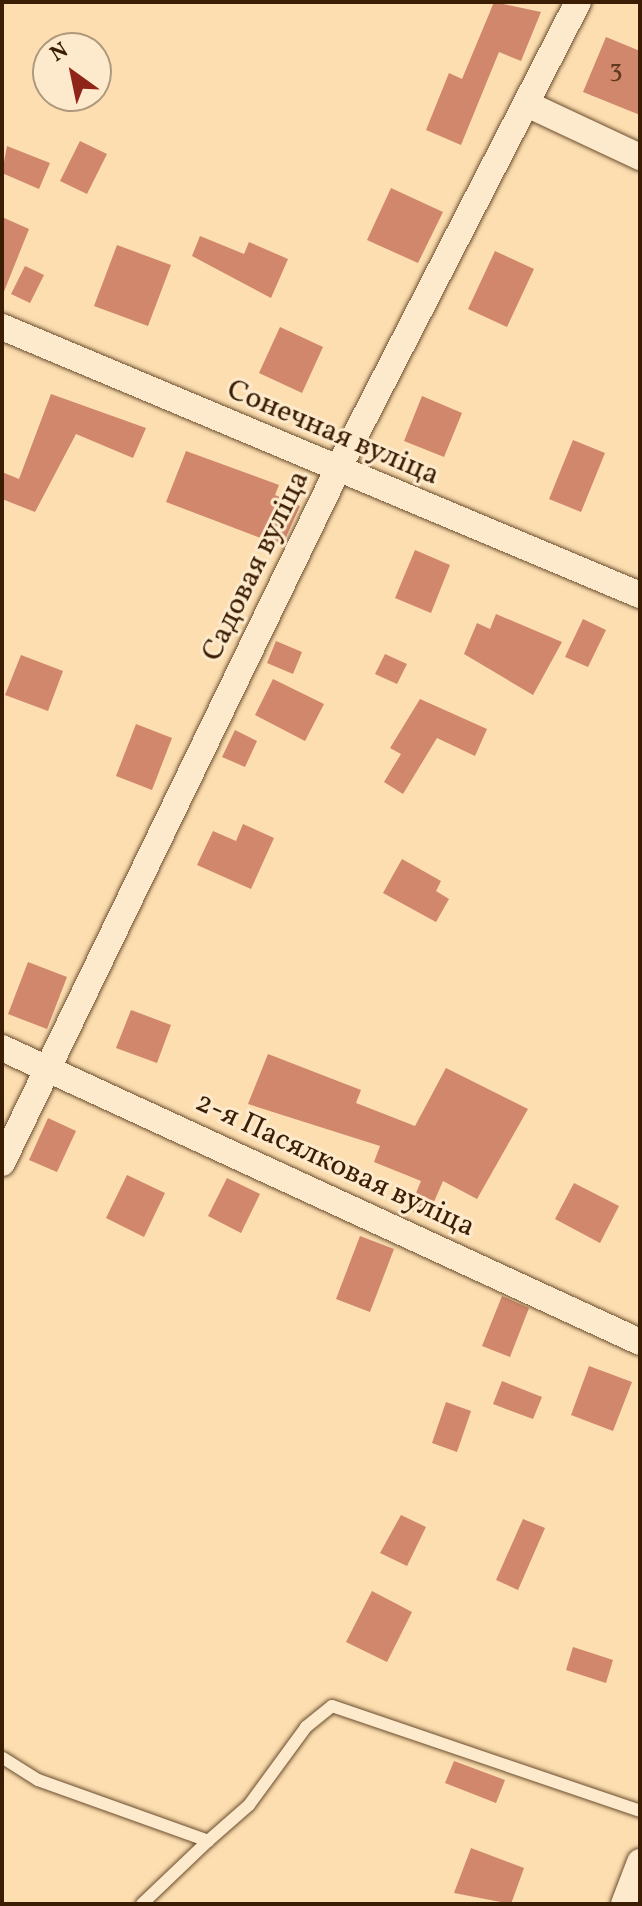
<!DOCTYPE html>
<meta charset="utf-8">
<style>
body{margin:0}
#map{position:relative;width:642px;height:1906px;overflow:hidden;background:#fcdeb0;font-family:Vollkorn,serif}
div>[style]{position:absolute}
.building>*{inset:0;background:#d0876c}
.roads{filter:drop-shadow(0 0 2px #6b4d2e) drop-shadow(0 0 2px #6b4d2e)}
.lane>*{height:12px;margin:-6px;padding:0 6px;transform-origin:6px;border-radius:6px;background:#fdeacc}
.street>*{height:26px;margin:-13px;padding:0 13px;transform-origin:13px;border-radius:13px;background:#fdeacc}
span{translate:-50% -50%;white-space:nowrap;text-align:center;line-height:1.15;-webkit-text-stroke:6px #fdeacc;paint-order:stroke}
.number-label{font-size:26px;color:#60381d}
.number-label span{-webkit-text-stroke-width:0}
.street-label{font-size:30px;color:#3b1d03}
.frame{position:absolute;inset:0;border:4px solid #3b1d03;pointer-events:none}
.north{position:absolute;left:32px;top:32px;width:80px;height:80px;box-sizing:border-box;background:#fdeacc;border:2px solid #af987c;border-radius:50%;rotate:327deg;font-size:22px;font-weight:700;line-height:32px;text-align:center;color:#3b1d03}
.north::after{content:'';display:block;margin:auto;width:28px;height:36px;background:#8f2418;clip-path:polygon(50% 0,100% 100%,50% 72%,0 100%)}
</style>
<div id="map">
<div class="building">
<div style="clip-path:polygon(494px 2px,541px 12px,521px 61px,499px 52px,461px 145px,426px 130px,449px 73px,462px 79px)"></div>
<div style="clip-path:polygon(606px 37px,640px 51px,640px 115px,583px 92px)"></div>
<div style="clip-path:polygon(80px 141px,107px 154px,87px 194px,60px 181px)"></div>
<div style="clip-path:polygon(7px 146px,50px 163px,39px 189px,2px 173px)"></div>
<div style="clip-path:polygon(391px 188px,443px 212px,418px 263px,367px 240px)"></div>
<div style="clip-path:polygon(2px 217px,29px 229px,3px 294px,2px 294px)"></div>
<div style="clip-path:polygon(200px 236px,244px 254px,249px 242px,288px 259px,271px 298px,192px 256px)"></div>
<div style="clip-path:polygon(117px 245px,171px 265px,148px 326px,94px 306px)"></div>
<div style="clip-path:polygon(495px 251px,534px 269px,507px 327px,468px 309px)"></div>
<div style="clip-path:polygon(25px 266px,44px 275px,30px 303px,11px 294px)"></div>
<div style="clip-path:polygon(280px 327px,323px 347px,302px 393px,259px 373px)"></div>
<div style="clip-path:polygon(51px 394px,146px 428px,133px 458px,76px 434px,35px 512px,2px 499px,2px 472px,19px 479px)"></div>
<div style="clip-path:polygon(422px 396px,462px 413px,444px 457px,404px 441px)"></div>
<div style="clip-path:polygon(573px 440px,605px 453px,581px 512px,549px 499px)"></div>
<div style="clip-path:polygon(186px 451px,279px 485px,275px 495px,300px 506px,282px 546px,166px 502px)"></div>
<div style="clip-path:polygon(415px 550px,450px 565px,431px 613px,395px 598px)"></div>
<div style="clip-path:polygon(496px 614px,562px 642px,533px 695px,464px 654px,477px 623px,490px 629px)"></div>
<div style="clip-path:polygon(583px 619px,606px 630px,588px 667px,565px 657px)"></div>
<div style="clip-path:polygon(276px 641px,302px 652px,293px 674px,267px 663px)"></div>
<div style="clip-path:polygon(385px 654px,407px 664px,397px 684px,375px 674px)"></div>
<div style="clip-path:polygon(21px 655px,63px 671px,48px 711px,5px 695px)"></div>
<div style="clip-path:polygon(273px 679px,324px 704px,305px 741px,255px 715px)"></div>
<div style="clip-path:polygon(420px 699px,487px 729px,475px 756px,437px 738px,403px 794px,384px 782px,401px 754px,390px 748px)"></div>
<div style="clip-path:polygon(136px 724px,172px 738px,152px 790px,116px 776px)"></div>
<div style="clip-path:polygon(235px 730px,257px 741px,245px 767px,222px 757px)"></div>
<div style="clip-path:polygon(243px 824px,274px 838px,251px 889px,197px 865px,213px 831px,236px 841px)"></div>
<div style="clip-path:polygon(402px 859px,441px 881px,436px 891px,449px 899px,436px 922px,383px 893px)"></div>
<div style="clip-path:polygon(28px 962px,67px 977px,47px 1029px,8px 1014px)"></div>
<div style="clip-path:polygon(131px 1010px,171px 1025px,157px 1063px,116px 1048px)"></div>
<div style="clip-path:polygon(268px 1054px,361px 1090px,356px 1103px,415px 1126px,446px 1068px,528px 1109px,477px 1199px,443px 1181px,427px 1218px,409px 1210px,421px 1181px,374px 1162px,380px 1146px,248px 1104px)"></div>
<div style="clip-path:polygon(48px 1118px,76px 1131px,57px 1172px,29px 1160px)"></div>
<div style="clip-path:polygon(127px 1175px,165px 1193px,144px 1237px,106px 1218px)"></div>
<div style="clip-path:polygon(227px 1178px,260px 1194px,241px 1233px,208px 1216px)"></div>
<div style="clip-path:polygon(574px 1183px,619px 1206px,600px 1243px,555px 1219px)"></div>
<div style="clip-path:polygon(360px 1236px,394px 1249px,370px 1312px,336px 1299px)"></div>
<div style="clip-path:polygon(502px 1296px,529px 1308px,510px 1357px,482px 1346px)"></div>
<div style="clip-path:polygon(589px 1366px,632px 1382px,613px 1431px,571px 1415px)"></div>
<div style="clip-path:polygon(502px 1381px,542px 1397px,533px 1419px,493px 1404px)"></div>
<div style="clip-path:polygon(446px 1402px,471px 1411px,457px 1452px,432px 1443px)"></div>
<div style="clip-path:polygon(401px 1515px,426px 1527px,407px 1566px,380px 1553px)"></div>
<div style="clip-path:polygon(523px 1519px,545px 1528px,518px 1590px,496px 1580px)"></div>
<div style="clip-path:polygon(372px 1591px,412px 1612px,387px 1662px,346px 1642px)"></div>
<div style="clip-path:polygon(573px 1647px,613px 1660px,606px 1683px,566px 1670px)"></div>
<div style="clip-path:polygon(454px 1761px,505px 1780px,496px 1803px,445px 1783px)"></div>
<div style="clip-path:polygon(471px 1848px,524px 1868px,511px 1904px,454px 1893px)"></div>
</div>
<div class="roads">
<div class="lane">
<div style="left:3px;top:1758px;width:41px;rotate:32.2deg"></div>
<div style="left:38px;top:1780px;width:181px;rotate:19.7deg"></div>
<div style="left:208px;top:1841px;width:55px;rotate:-41.3deg"></div>
<div style="left:249px;top:1805px;width:97px;rotate:-53.8deg"></div>
<div style="left:306px;top:1727px;width:33px;rotate:-39deg"></div>
<div style="left:332px;top:1706px;width:325px;rotate:18.8deg"></div>
<div style="left:142px;top:1904px;width:91px;rotate:-43.7deg"></div>
</div>
<div class="street">
<div style="left:529px;top:105px;width:123px;rotate:25.1deg"></div>
<div style="left:2px;top:327px;width:692px;rotate:22.79deg"></div>
<div style="left:2px;top:1048px;width:702px;rotate:24.74deg"></div>
<div style="left:2px;top:1163px;width:769px;rotate:-64.17deg"></div>
<div style="left:337px;top:471px;width:527px;rotate:-62.8deg"></div>
<div style="left:624px;top:1904px;width:45px;rotate:-69.1deg"></div>
</div>
</div>
<div class="number-label">
<span style="left:616px;top:71px">3</span>
</div>
<div class="street-label">
<span style="left:333px;top:433px;rotate:23deg">Сонечная вуліца</span>
<span style="left:256px;top:566px;rotate:-64deg">Садовая вуліца</span>
<span style="left:335px;top:1165px;rotate:25deg">2-я Пасялковая вуліца</span>
</div>
<div class="frame"></div>
<div class="north">N</div>
</div>
